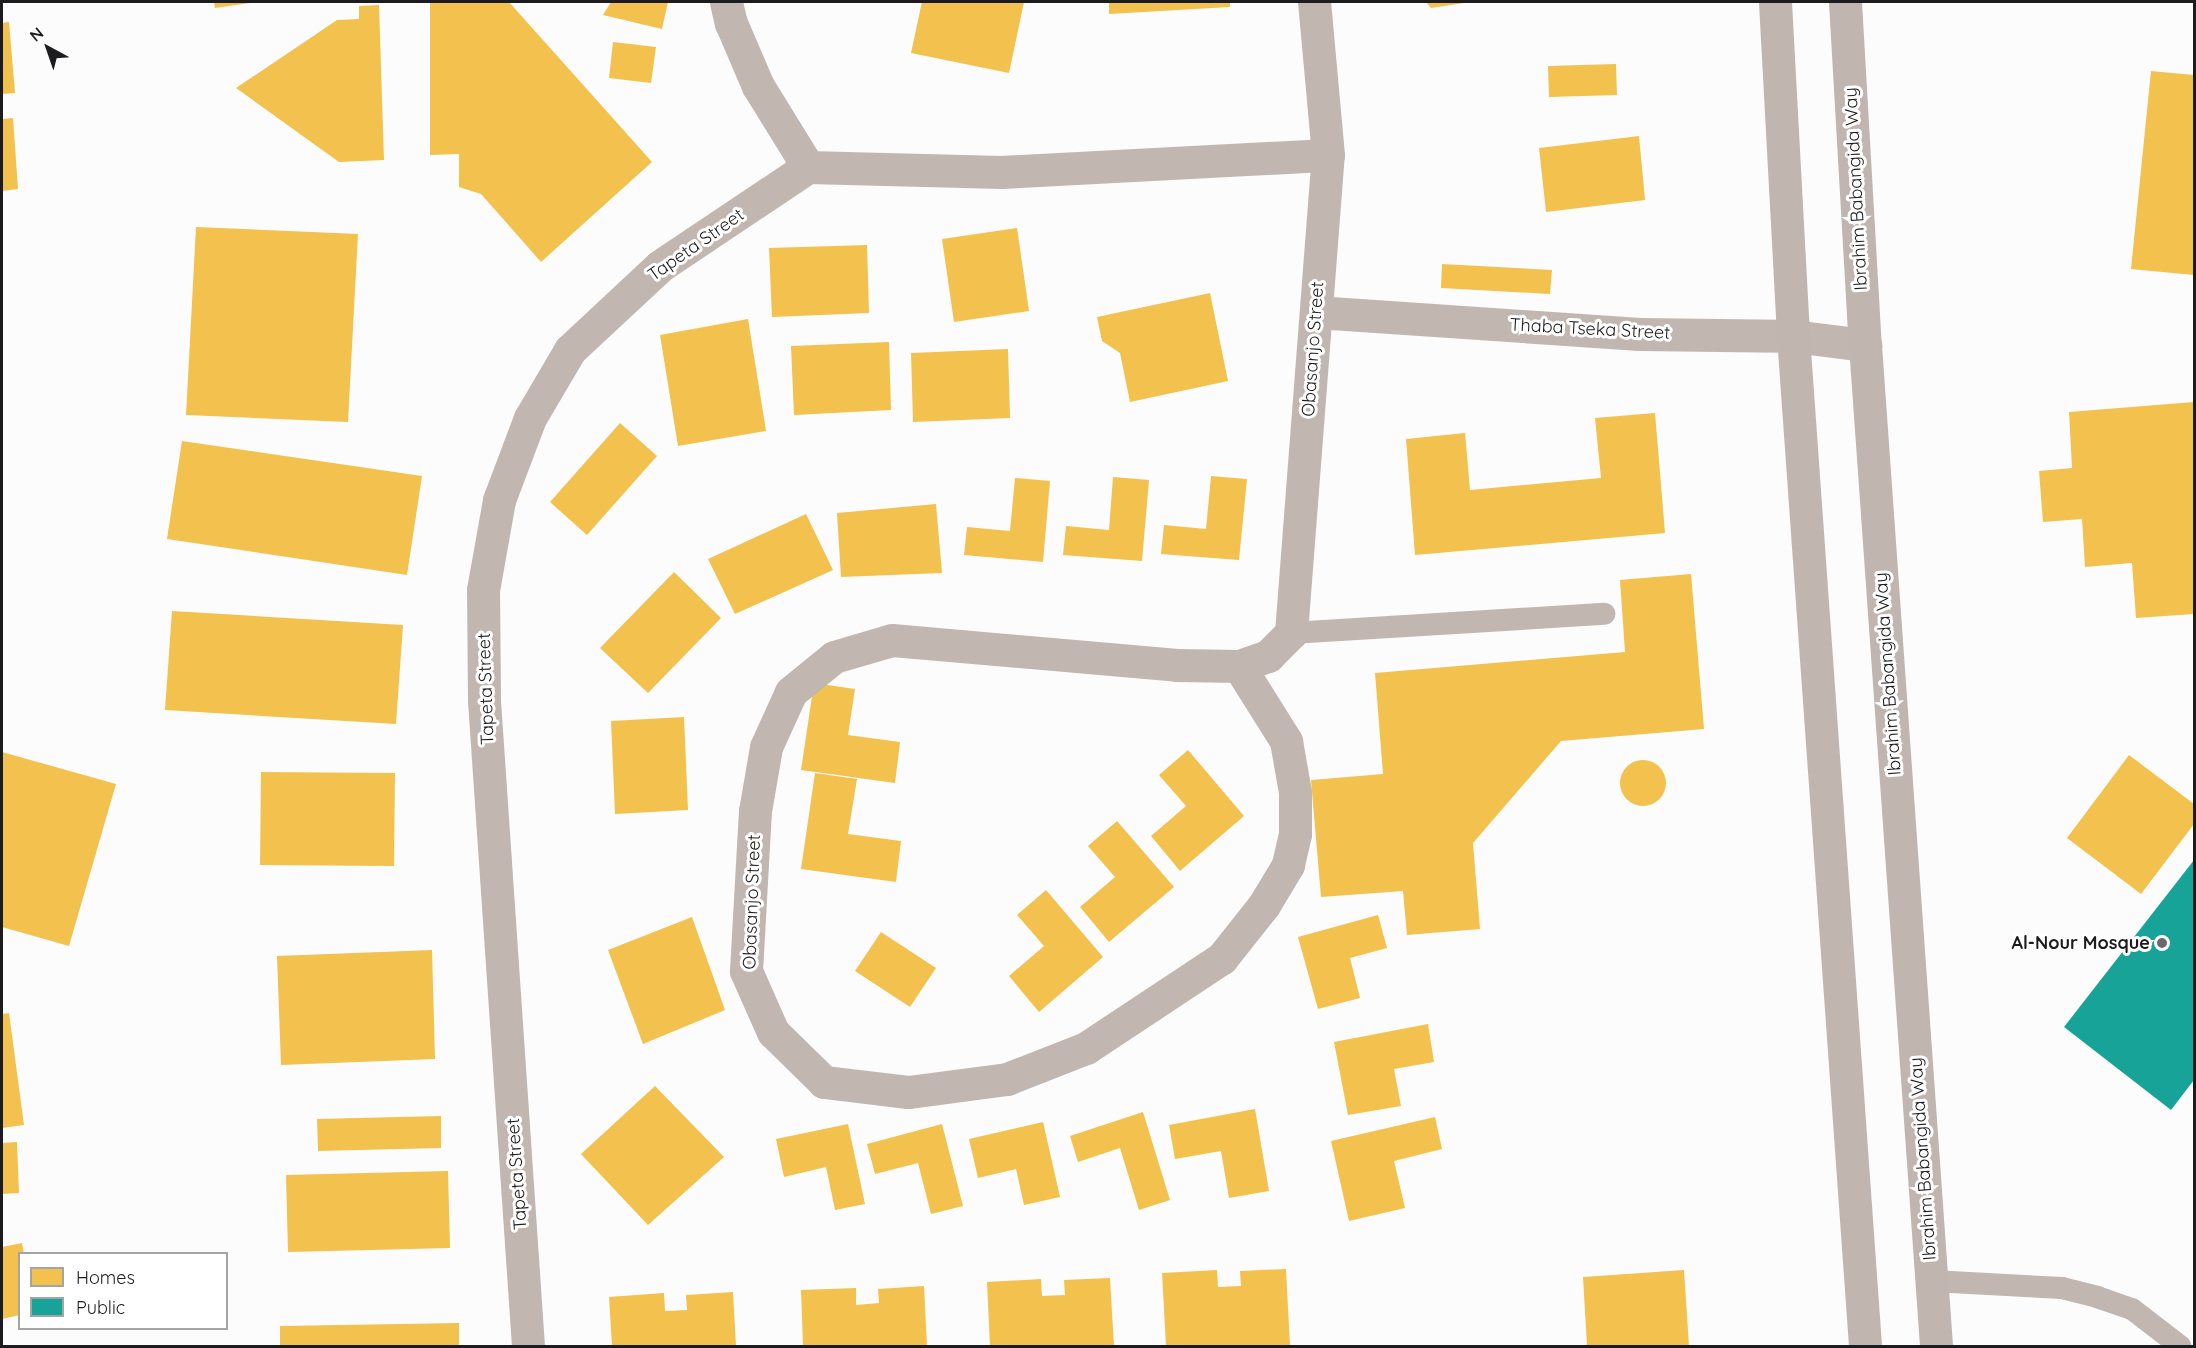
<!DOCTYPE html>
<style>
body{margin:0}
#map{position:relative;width:2196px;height:1348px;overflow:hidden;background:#fcfcfd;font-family:Quicksand,sans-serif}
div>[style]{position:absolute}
.homes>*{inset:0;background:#f2c14e}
.round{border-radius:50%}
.public>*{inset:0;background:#17a398}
.lane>*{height:22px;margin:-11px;padding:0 11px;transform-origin:11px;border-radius:11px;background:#c1b7b0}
.street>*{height:33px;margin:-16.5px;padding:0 16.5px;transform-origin:16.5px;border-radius:16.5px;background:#c1b7b0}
.secondary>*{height:33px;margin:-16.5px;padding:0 16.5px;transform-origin:16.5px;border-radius:16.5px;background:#c0b6af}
.dots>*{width:16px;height:16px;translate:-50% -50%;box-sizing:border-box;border:3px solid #fff;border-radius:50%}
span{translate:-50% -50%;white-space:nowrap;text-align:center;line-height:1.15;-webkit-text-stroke:6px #fff;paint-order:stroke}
.street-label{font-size:18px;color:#1c1c1e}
.poi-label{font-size:18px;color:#1c1c1e;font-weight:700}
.right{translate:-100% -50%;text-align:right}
.frame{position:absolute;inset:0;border:3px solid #1c1c1e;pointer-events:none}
.legend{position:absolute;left:18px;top:1252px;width:210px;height:78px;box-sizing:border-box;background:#fff;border:2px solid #a4a4a5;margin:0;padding:8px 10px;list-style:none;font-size:18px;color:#1c1c1e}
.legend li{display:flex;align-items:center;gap:12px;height:30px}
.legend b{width:30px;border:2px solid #a4a4a5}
.north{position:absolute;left:18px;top:18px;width:60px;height:60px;-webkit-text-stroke:4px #fff;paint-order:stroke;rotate:320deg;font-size:16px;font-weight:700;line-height:24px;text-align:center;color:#1c1c1e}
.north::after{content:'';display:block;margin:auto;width:21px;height:27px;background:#1c1c1e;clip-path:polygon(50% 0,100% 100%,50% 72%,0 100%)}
</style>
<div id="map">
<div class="homes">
<div style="clip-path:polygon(214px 2px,250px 2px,250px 3px,215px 8px)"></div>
<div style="clip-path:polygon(430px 2px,509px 2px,652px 162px,541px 262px,481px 194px,459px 187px,459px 154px,430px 155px)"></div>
<div style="clip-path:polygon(611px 2px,668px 2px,662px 29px,603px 15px)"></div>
<div style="clip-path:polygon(922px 2px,1024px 2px,1009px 73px,911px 53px)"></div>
<div style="clip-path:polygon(1109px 2px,1230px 2px,1230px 7px,1109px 14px)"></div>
<div style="clip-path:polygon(1426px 2px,1463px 2px,1464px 3px,1431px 8px)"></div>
<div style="clip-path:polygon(379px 5px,384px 160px,339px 162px,236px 88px,337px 20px,359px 19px,359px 6px)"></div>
<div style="clip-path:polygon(9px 22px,15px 93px,2px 94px,2px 23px)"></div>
<div style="clip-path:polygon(613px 42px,656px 47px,651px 83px,609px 78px)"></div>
<div style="clip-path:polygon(1616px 64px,1617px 95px,1549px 97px,1548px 66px)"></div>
<div style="clip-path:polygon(2151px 71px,2194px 75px,2194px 275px,2131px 269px)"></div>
<div style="clip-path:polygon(13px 118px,18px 189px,2px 191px,2px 119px)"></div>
<div style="clip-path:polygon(1639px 136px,1645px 200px,1546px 212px,1539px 148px)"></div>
<div style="clip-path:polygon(196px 227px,358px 234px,348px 422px,186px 415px)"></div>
<div style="clip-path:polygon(1017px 228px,1029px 311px,954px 322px,942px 239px)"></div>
<div style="clip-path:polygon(867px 245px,869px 313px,772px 317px,769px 248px)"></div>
<div style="clip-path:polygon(1442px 264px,1552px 270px,1550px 294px,1441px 288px)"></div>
<div style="clip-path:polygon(1210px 293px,1228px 381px,1130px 402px,1120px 353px,1102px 341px,1097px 317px)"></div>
<div style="clip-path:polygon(748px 319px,766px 431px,678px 446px,660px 335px)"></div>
<div style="clip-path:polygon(889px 342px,891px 410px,794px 415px,791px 346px)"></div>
<div style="clip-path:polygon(1008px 349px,1010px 418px,913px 422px,911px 353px)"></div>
<div style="clip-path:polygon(2194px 402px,2194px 614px,2136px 618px,2132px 563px,2085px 567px,2082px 519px,2043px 522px,2039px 471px,2072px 468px,2069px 412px)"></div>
<div style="clip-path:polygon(1655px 413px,1665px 533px,1415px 555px,1406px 439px,1465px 433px,1470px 490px,1601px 478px,1595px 418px)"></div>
<div style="clip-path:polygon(620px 423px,657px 456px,587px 535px,550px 502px)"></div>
<div style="clip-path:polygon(182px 441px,422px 476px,407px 575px,167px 539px)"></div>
<div style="clip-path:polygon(1211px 476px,1247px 479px,1239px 560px,1161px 554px,1164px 525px,1206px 529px)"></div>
<div style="clip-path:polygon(1113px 477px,1149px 480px,1142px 561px,1063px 555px,1066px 526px,1109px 530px)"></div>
<div style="clip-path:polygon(1015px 478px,1050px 481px,1043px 562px,964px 555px,967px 527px,1010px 531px)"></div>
<div style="clip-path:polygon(936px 504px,942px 573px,841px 577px,837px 513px)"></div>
<div style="clip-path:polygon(806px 514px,833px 570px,735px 614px,708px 559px)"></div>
<div style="clip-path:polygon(674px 572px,721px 618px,648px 693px,600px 648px)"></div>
<div style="clip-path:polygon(1691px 574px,1704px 729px,1561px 741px,1473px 843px,1480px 929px,1407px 935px,1403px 891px,1321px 897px,1311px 780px,1383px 774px,1375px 673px,1625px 652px,1620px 580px)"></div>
<div style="clip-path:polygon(172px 611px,403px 625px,396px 724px,165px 710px)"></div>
<div style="clip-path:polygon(814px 683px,855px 689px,848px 735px,900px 742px,895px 783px,801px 770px)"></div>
<div style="clip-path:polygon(684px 717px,688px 810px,615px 814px,611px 721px)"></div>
<div style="clip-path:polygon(1188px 750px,1244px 816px,1180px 871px,1151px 836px,1186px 806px,1159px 775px)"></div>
<div style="clip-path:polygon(2px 752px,116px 784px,69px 946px,2px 927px)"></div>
<div style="clip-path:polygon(2129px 755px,2194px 804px,2194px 824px,2141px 894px,2067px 838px)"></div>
<div class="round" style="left:1620px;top:760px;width:46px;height:46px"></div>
<div style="clip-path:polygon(261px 772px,395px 773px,394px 866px,260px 865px)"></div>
<div style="clip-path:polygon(815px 773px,857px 779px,848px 834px,901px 841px,896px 882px,801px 869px)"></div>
<div style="clip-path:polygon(1117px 821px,1174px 887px,1109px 942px,1080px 907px,1115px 877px,1088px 846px)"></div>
<div style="clip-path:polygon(1046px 890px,1103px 957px,1039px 1012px,1009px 976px,1044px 946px,1017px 915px)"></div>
<div style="clip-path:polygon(1378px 915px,1387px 948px,1350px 958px,1360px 998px,1318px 1009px,1298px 937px)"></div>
<div style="clip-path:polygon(692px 917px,725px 1010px,643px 1044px,608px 950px)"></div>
<div style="clip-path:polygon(881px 932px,936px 968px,910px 1007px,855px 971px)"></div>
<div style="clip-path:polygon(432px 950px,435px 1059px,281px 1065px,277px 956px)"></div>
<div style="clip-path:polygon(9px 1013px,24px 1125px,2px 1128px,2px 1014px)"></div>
<div style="clip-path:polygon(1428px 1024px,1434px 1062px,1394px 1069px,1401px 1106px,1348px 1115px,1334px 1042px)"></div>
<div style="clip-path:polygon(655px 1086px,724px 1157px,648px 1225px,581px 1154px)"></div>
<div style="clip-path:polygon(1255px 1109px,1269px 1191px,1229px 1198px,1221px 1151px,1175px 1159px,1169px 1125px)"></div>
<div style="clip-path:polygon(1143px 1112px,1170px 1200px,1139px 1210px,1120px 1148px,1078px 1162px,1070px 1136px)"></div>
<div style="clip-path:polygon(441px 1116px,441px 1148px,318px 1151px,317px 1119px)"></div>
<div style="clip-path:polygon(1435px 1117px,1442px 1149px,1394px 1161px,1405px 1208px,1349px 1221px,1331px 1141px)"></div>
<div style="clip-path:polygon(1043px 1122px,1060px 1197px,1024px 1205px,1016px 1169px,978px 1178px,969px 1139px)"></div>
<div style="clip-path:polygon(848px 1124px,865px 1204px,835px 1210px,826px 1167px,784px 1177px,776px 1139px)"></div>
<div style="clip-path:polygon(942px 1124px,963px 1206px,931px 1214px,918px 1163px,875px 1174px,867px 1144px)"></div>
<div style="clip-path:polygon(17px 1142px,19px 1193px,2px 1194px,2px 1143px)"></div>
<div style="clip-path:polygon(448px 1171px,450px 1248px,288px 1252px,286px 1175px)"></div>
<div style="clip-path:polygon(22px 1243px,24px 1254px,20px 1254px,20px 1315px,2px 1319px,2px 1247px)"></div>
<div style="clip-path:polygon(1286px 1269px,1290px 1346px,1166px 1346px,1162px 1273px,1217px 1270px,1218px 1287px,1241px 1286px,1240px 1271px)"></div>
<div style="clip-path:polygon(1684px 1270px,1689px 1346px,1587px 1346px,1583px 1277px)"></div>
<div style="clip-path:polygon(1110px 1278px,1114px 1346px,990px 1346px,987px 1282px,1041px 1279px,1042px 1296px,1065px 1295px,1064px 1280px)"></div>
<div style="clip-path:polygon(924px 1286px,927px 1346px,803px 1346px,801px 1290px,856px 1288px,856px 1305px,879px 1303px,878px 1289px)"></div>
<div style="clip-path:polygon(733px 1292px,736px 1346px,612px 1346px,609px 1297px,664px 1293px,665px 1311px,687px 1310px,686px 1295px)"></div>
<div style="clip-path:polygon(459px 1323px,459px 1346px,280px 1346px,280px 1326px)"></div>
</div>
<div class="public">
<div style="clip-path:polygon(2194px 860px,2194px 1080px,2171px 1110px,2064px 1027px)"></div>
</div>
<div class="lane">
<div style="left:1291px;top:633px;width:314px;rotate:-3.5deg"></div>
<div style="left:1932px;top:1281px;width:130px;rotate:3.1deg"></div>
<div style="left:2062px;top:1288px;width:36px;rotate:14deg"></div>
<div style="left:2097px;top:1297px;width:37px;rotate:19deg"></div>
<div style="left:2132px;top:1309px;width:61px;rotate:37.6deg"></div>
</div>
<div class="street">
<div style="left:726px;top:2px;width:22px;rotate:77deg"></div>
<div style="left:731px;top:23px;width:69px;rotate:66.8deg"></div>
<div style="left:758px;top:86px;width:95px;rotate:58.3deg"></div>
<div style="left:808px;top:167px;width:193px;rotate:1.5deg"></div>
<div style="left:1001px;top:172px;width:327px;rotate:-3deg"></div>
<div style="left:1316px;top:312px;width:324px;rotate:3.9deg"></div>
<div style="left:1639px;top:334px;width:154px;rotate:0.7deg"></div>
<div style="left:1793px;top:336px;width:73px;rotate:7.1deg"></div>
<div style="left:1239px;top:666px;width:89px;rotate:57.9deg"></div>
<div style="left:1286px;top:741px;width:52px;rotate:80deg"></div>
<div style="left:1295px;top:792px;width:42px;rotate:90deg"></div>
<div style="left:1295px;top:834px;width:32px;rotate:103deg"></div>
<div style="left:1288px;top:865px;width:47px;rotate:121deg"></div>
<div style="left:1264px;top:905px;width:68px;rotate:128.4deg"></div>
<div style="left:1222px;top:958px;width:163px;rotate:146.5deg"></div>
<div style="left:1086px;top:1048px;width:85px;rotate:158.6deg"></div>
<div style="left:1007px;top:1079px;width:100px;rotate:172.5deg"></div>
<div style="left:908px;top:1092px;width:85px;rotate:-173.2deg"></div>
<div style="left:824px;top:1082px;width:71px;rotate:-135.6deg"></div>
<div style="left:773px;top:1032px;width:67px;rotate:-113.9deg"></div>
<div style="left:746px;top:971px;width:160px;rotate:-86.8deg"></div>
<div style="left:755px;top:811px;width:65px;rotate:-80.2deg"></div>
<div style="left:766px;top:747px;width:60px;rotate:-65.6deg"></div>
<div style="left:791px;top:692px;width:55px;rotate:-39.1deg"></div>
<div style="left:834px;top:657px;width:60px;rotate:-16.3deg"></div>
<div style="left:892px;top:640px;width:286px;rotate:5deg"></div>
<div style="left:1177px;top:665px;width:62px;rotate:0.9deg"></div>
<div style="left:1239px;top:666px;width:31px;rotate:-19deg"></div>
<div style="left:1268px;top:656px;width:33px;rotate:-45deg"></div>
<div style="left:1291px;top:633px;width:479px;rotate:-85.6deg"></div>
<div style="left:1328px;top:155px;width:154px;rotate:-95.2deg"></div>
<div style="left:528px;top:1346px;width:647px;rotate:-93.9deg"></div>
<div style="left:484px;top:700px;width:110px;rotate:-90.5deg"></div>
<div style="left:483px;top:590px;width:91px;rotate:-79.9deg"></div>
<div style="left:499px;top:500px;width:88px;rotate:-69.3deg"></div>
<div style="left:530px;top:418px;width:79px;rotate:-59.5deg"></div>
<div style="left:570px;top:350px;width:123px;rotate:-43deg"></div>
<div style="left:660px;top:266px;width:178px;rotate:-33.8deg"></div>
</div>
<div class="secondary">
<div style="left:1775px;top:2px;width:334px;rotate:86.9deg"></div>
<div style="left:1793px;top:336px;width:1013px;rotate:85.92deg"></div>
<div style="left:1845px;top:2px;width:344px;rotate:86.7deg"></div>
<div style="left:1865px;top:345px;width:1004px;rotate:85.94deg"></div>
</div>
<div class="dots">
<div style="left:2162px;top:943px;background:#6a6a6c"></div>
</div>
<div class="street-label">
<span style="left:1856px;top:189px;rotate:-93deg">Ibrahim Babangida Way</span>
<span style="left:696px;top:245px;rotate:-35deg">Tapeta Street</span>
<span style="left:1590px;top:329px;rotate:3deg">Thaba Tseka Street</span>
<span style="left:1313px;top:349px;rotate:-86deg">Obasanjo Street</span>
<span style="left:1888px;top:674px;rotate:-94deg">Ibrahim Babangida Way</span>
<span style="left:486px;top:689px;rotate:-92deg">Tapeta Street</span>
<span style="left:752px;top:902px;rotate:-88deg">Obasanjo Street</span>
<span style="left:1923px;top:1159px;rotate:-94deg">Ibrahim Babangida Way</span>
<span style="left:517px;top:1174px;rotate:-94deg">Tapeta Street</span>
</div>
<div class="poi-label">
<span class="right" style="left:2150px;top:943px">Al-Nour Mosque</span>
</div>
<div class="frame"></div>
<ul class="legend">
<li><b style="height:16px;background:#f2c14e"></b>Homes</li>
<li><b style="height:16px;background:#17a398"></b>Public</li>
</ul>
<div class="north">N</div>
</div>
